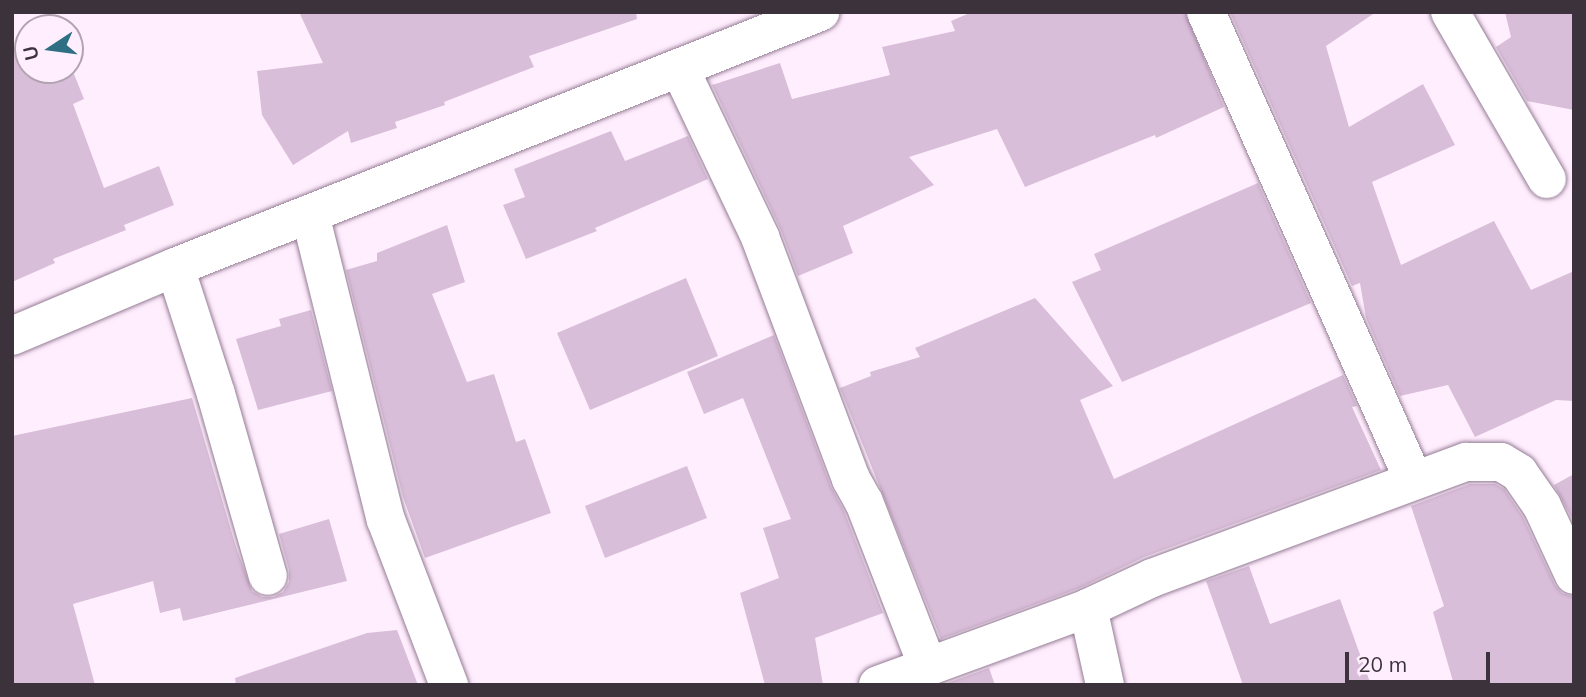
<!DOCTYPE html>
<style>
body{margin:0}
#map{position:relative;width:1586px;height:697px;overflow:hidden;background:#ffeefe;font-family:Mulish,sans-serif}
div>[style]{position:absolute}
.building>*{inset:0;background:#d9bed9}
.roads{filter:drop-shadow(0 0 2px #957c95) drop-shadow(0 0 2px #957c95)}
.minor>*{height:38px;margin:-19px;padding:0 19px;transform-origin:19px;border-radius:19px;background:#fff}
span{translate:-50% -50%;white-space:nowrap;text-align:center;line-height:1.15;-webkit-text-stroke:6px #ffeefe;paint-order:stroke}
.frame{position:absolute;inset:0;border:14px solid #3c323c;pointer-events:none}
.north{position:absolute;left:14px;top:14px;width:70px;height:70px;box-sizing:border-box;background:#ffeefe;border:2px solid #b1a3b0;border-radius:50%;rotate:257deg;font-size:19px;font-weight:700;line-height:28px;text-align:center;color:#3c323c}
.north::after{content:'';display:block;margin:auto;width:24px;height:32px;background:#2f6f83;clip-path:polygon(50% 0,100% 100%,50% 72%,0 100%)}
.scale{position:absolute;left:1345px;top:652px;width:145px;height:32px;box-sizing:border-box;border:4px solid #3c323c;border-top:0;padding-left:9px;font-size:21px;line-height:24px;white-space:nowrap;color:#3c323c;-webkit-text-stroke:5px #ffeefe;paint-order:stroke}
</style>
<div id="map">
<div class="building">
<div style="clip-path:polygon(299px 12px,636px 12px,637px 19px,529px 56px,534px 67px,444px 102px,445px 105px,395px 122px,397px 128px,351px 143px,348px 131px,293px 165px,262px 115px,257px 71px,323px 63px)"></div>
<div style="clip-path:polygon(972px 12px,1185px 12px,1224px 107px,1156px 138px,1155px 135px,1025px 187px,997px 129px,909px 157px,934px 185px,843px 226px,853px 253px,798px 276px,780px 228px,712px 85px,780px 63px,792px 99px,890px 75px,882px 47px,955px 31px,951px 21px)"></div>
<div style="clip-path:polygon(1230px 12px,1376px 12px,1326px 46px,1349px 127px,1423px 84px,1455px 145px,1372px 182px,1401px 265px,1494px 221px,1531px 290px,1574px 271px,1574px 401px,1556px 400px,1475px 437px,1448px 385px,1400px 396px,1366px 318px,1360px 283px,1352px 286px)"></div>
<div style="clip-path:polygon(1505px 12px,1574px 12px,1574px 110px,1527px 101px,1496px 47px,1511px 37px)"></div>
<div style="clip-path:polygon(28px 44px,28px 70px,70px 70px,70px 64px,84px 99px,73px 104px,104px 188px,159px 166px,174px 205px,124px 225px,126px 230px,53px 259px,55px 263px,12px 282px,12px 49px)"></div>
<div style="clip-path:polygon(611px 131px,625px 161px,688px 136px,708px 179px,595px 228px,597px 231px,526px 259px,503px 205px,525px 197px,514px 169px)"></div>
<div style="clip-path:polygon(1258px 183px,1311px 303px,1122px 382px,1072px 282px,1101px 270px,1094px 254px)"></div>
<div style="clip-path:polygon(447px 225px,465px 282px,432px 294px,467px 382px,494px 374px,516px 442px,525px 439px,551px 513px,425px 558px,403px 497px,346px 270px,377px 261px,377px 253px)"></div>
<div style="clip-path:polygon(686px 278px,718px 356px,590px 410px,557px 333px)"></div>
<div style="clip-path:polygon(1035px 298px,1113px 386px,1080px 400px,1114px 479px,1343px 375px,1357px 406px,1352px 407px,1381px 470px,1144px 557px,1080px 588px,941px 639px,840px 388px,871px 376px,870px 372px,920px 357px,915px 348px)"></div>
<div style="clip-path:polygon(311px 310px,332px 391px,258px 410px,236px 339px,281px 326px,279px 319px)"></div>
<div style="clip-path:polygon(774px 335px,831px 487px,844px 511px,883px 613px,815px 638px,823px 685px,765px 685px,740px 593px,779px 578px,763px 528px,791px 519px,743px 398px,704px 414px,687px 372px)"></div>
<div style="clip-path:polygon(192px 398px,236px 547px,252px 591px,262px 597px,273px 597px,283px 592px,289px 582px,289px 570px,279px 534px,329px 519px,347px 581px,183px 621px,180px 608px,160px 613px,153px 581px,73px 604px,95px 685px,12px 685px,12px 436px)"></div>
<div style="clip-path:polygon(687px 466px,707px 518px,605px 558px,585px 506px)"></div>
<div style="clip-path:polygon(1574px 474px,1574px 522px,1554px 485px)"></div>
<div style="clip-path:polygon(1470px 484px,1495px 484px,1504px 489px,1523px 517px,1555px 585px,1562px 593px,1574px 597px,1574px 685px,1454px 685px,1433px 612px,1444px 606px,1411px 506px)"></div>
<div style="clip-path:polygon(1249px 566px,1270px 624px,1340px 599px,1371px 685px,1243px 685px,1206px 581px)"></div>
<div style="clip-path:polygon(397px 630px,418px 685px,236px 685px,235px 678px,367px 633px)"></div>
<div style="clip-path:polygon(989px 668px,995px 685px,942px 685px)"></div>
</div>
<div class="roads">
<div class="minor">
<div style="left:1206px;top:12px;width:511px;rotate:66.09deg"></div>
<div style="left:1450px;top:12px;width:193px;rotate:59.9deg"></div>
<div style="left:680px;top:69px;width:186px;rotate:64.5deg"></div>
<div style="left:760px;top:237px;width:259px;rotate:69.4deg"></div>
<div style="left:851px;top:479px;width:26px;rotate:61deg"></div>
<div style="left:864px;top:502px;width:177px;rotate:68.8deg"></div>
<div style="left:310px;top:214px;width:315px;rotate:76.1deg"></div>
<div style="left:386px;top:520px;width:177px;rotate:69.1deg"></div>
<div style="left:175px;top:267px;width:133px;rotate:72.1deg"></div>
<div style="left:216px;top:394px;width:189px;rotate:74.1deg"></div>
<div style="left:12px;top:336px;width:177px;rotate:-22.9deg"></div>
<div style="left:175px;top:267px;width:694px;rotate:-21.57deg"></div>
<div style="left:878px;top:685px;width:224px;rotate:-20.1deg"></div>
<div style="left:1105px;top:685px;width:79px;rotate:-102.4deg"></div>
<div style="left:1088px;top:608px;width:71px;rotate:-25.1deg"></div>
<div style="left:1152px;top:578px;width:335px;rotate:-20.3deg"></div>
<div style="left:1466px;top:462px;width:35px"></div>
<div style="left:1501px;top:462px;width:21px;rotate:31deg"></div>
<div style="left:1519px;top:473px;width:40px;rotate:55.1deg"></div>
<div style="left:1542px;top:506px;width:76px;rotate:65.1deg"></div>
</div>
</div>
<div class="frame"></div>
<div class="north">U</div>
<div class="scale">20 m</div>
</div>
